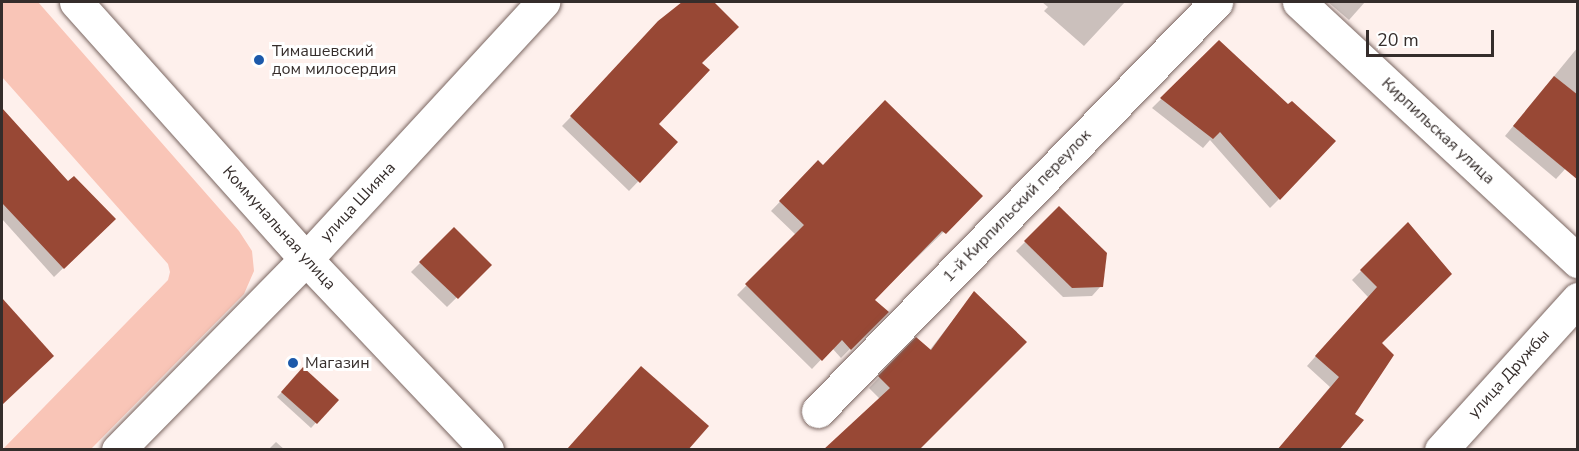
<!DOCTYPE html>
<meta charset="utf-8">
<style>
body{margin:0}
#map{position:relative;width:1579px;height:451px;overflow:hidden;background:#fef0ec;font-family:"Nunito Sans",sans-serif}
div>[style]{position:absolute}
.green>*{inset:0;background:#f9c5b7}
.shadow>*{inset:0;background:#0003}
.building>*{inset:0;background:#984835}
.roads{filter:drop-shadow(0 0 2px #7a6661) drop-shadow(0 0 2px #7a6661)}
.minor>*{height:33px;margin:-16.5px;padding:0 16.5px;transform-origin:16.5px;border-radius:16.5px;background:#fff}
.major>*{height:33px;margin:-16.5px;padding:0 16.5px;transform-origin:16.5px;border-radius:16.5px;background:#fff}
.dots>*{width:16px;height:16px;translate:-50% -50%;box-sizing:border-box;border:3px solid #fff;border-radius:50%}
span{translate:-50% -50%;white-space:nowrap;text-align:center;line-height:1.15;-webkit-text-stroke:6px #fff;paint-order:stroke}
.poi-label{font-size:16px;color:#352d2b}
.left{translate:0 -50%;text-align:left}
.street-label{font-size:16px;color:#352d2b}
.frame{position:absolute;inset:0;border:3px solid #352d2b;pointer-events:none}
.scale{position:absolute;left:1366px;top:30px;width:128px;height:27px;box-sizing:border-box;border:3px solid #352d2b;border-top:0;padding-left:8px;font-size:18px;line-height:21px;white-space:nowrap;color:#352d2b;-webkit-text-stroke:4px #fff;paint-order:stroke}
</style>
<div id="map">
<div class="green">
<div style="clip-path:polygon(2px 2px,38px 2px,239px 231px,252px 251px,254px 271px,244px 294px,91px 449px,3px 449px,168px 280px,170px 272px,168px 264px,2px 77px)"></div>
</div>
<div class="shadow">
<div style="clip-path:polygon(683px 2px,712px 2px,736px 27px,700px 63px,657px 124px,676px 142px,629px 191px,562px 126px)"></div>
<div style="clip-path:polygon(1042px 2px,1125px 2px,1084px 46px,1044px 11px,1048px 7px)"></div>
<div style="clip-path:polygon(1328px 2px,1365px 2px,1349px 20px)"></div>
<div style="clip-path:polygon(1219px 42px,1279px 199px,1270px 208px,1210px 140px,1203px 148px,1152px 108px)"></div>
<div style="clip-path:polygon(1578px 47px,1578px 155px,1556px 179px,1505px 136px)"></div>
<div style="clip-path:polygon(9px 119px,68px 183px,114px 219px,54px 277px,2px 219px,2px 126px)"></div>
<div style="clip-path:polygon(818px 162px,823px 167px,981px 196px,873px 300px,886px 312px,841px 358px,832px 348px,812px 369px,737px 295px,796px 235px,771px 211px)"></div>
<div style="clip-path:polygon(1059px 208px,1101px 286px,1092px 296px,1063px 297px,1016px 251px)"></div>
<div style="clip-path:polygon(1408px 224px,1380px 343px,1278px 450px,1330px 387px,1307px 366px,1368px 297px,1352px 280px)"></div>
<div style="clip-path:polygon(454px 229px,490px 265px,447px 307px,411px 272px)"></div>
<div style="clip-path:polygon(974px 293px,1025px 342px,880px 399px,869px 388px,916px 339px,929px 351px)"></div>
<div style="clip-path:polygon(8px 308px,43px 365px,2px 404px,2px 314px)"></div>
<div style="clip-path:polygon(304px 369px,337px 400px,311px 428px,277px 397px)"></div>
<div style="clip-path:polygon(276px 442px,285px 450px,268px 450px)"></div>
</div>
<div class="building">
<div style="clip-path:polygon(682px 2px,714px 2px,739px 27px,702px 63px,710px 70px,659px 124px,678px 142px,640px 183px,570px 116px,658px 21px)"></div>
<div style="clip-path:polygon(1219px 40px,1288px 104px,1292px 101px,1336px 141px,1280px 200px,1220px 132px,1213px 139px,1160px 98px)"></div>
<div style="clip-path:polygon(1554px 76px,1578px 95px,1578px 180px,1513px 126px)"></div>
<div style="clip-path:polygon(885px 100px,983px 196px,946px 234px,942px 231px,875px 300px,889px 312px,851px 350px,842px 340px,822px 361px,745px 284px,804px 225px,779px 201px,818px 160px,823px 165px)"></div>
<div style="clip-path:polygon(2px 108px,68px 181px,74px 176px,116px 219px,64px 269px,2px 203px)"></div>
<div style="clip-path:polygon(1059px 206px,1107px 253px,1103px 287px,1072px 288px,1024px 241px)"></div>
<div style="clip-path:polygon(1408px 222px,1452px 274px,1382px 343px,1394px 355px,1355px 414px,1364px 420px,1339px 450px,1277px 450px,1339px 377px,1315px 356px,1377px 287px,1360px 270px)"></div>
<div style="clip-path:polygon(454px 227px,492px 265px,458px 299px,419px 262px)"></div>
<div style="clip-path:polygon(974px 291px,1027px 342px,919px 450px,823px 450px,890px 388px,878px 376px,916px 337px,931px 350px)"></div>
<div style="clip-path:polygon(2px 298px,54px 356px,2px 405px)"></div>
<div style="clip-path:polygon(641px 366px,709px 426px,688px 450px,567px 449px)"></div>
<div style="clip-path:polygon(303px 367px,339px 400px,317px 424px,281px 392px)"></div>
</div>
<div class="roads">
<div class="minor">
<div style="left:1299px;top:2px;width:381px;rotate:42.9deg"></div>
<div style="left:306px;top:259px;width:263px;rotate:46.5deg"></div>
<div style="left:818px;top:411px;width:571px;rotate:-45.78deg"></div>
<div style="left:118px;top:450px;width:268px;rotate:-45.5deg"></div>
<div style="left:306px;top:259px;width:350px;rotate:-47.3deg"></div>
<div style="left:1441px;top:450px;width:204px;rotate:-47.8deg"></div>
</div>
<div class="major">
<div style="left:76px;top:2px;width:345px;rotate:48.2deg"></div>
</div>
</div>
<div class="dots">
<div style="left:259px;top:60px;background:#1c59aa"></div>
<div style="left:293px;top:363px;background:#1c59aa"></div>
</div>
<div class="poi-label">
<span class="left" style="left:272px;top:60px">Тимашевский<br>дом милосердия</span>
<span class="left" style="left:305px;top:363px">Магазин</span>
</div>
<div class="street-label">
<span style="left:1438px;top:131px;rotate:43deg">Кирпильская улица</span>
<span style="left:358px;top:202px;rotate:-47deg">улица Шияна</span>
<span style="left:1017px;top:206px;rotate:-46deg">1-й Кирпильский переулок</span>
<span style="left:279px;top:228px;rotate:48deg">Коммунальная улица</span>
<span style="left:1509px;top:374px;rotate:-48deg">улица Дружбы</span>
</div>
<div class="frame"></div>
<div class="scale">20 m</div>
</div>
